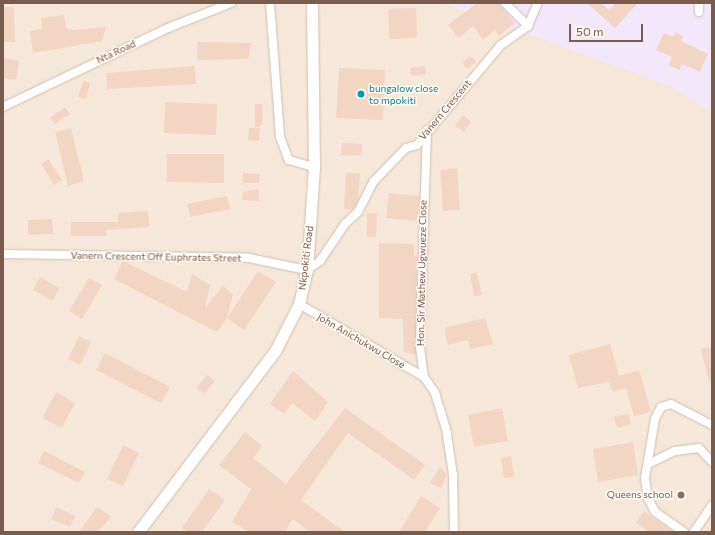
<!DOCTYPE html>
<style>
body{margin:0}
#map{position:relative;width:715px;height:535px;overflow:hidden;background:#fdf6ec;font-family:Commissioner,sans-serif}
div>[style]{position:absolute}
.residential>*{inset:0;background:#f5e8da}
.education>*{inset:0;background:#f3e8fa}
.building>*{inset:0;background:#f3d5c3}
.roads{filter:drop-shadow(0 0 1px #d1beb0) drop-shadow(0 0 1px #d1beb0)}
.minor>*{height:8px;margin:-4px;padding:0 4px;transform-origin:4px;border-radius:4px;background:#fff}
.secondary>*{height:11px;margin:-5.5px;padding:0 5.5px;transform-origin:5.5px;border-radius:5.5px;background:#fff}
.dots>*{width:11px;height:11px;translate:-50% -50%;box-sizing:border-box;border:2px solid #fffaf3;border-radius:50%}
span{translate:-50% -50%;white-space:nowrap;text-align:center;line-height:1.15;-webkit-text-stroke:3px #fffaf3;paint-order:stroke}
.street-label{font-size:10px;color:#7a5c4d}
.culture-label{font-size:10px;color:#0d838f}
.left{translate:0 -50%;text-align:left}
.education-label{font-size:10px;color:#785e54}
.right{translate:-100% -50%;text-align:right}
.frame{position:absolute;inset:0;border:4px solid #7a5c4d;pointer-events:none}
.scale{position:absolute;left:569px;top:24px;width:74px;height:18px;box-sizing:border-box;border:2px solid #7a5c4d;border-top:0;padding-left:5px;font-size:12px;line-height:14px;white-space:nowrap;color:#7a5c4d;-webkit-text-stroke:3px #fffaf3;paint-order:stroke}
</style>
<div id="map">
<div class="residential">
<div style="clip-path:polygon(3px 3px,712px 3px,712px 532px,3px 532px)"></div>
</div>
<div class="education">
<div style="clip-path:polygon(442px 3px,712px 3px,712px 112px,672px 87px)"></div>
</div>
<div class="building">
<div style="clip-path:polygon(477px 3px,498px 3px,515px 23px,499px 36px,495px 30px,483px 40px,473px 26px,459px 38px,448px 25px)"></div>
<div style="clip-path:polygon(587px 3px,601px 3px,609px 10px,616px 3px,638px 3px,615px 28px)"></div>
<div style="clip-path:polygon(3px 7px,14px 7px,15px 42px,3px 42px)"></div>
<div style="clip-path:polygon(416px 8px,417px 38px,389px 39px,388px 9px)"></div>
<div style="clip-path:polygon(64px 15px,66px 28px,72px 30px,106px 27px,102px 41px,33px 53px,30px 31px,42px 29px,41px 18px)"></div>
<div style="clip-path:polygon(675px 32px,683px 36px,681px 41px,708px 54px,700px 72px,682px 64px,679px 70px,669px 65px,672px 57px,656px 50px,664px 33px,673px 37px)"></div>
<div style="clip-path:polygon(197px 42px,251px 43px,248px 59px,197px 60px)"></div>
<div style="clip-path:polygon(470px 56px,476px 61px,468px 69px,462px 63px)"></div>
<div style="clip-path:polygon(3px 58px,19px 61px,16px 80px,3px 78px)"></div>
<div style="clip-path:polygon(195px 66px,196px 84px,107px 89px,106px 73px)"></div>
<div style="clip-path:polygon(425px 66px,426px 74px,411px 76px,410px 68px)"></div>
<div style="clip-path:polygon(339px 68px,385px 70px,383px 120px,336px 118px)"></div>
<div style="clip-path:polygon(83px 81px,90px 83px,86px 99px,78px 97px)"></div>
<div style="clip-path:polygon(165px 102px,217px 104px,216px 135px,164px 133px)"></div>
<div style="clip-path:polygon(255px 104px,263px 104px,262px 125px,255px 128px)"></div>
<div style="clip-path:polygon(65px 107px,70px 114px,55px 124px,50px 118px)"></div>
<div style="clip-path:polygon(463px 115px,471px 122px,463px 132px,455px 125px)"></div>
<div style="clip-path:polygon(71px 128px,84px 181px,68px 186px,55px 132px)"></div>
<div style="clip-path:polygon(249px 128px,260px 128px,259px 141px,248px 140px)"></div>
<div style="clip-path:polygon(342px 143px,362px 144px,361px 156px,341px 155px)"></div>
<div style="clip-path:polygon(167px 154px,224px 154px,224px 183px,167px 182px)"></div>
<div style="clip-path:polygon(48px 159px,62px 180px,54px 185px,41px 164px)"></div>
<div style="clip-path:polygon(457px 168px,460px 210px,443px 211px,440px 170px)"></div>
<div style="clip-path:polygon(243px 173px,260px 174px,259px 183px,243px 183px)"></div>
<div style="clip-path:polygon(346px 173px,360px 173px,358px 200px,353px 209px,344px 209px)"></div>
<div style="clip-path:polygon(259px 189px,259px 201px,242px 200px,243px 192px)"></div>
<div style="clip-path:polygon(389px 193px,419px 196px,417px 221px,386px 218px)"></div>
<div style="clip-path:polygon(227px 196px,230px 209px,190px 217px,187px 204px)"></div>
<div style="clip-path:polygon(148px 211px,149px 227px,106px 230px,106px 236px,71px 236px,71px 222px,118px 222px,118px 213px)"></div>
<div style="clip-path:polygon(367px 213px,377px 213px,376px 237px,367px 237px)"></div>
<div style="clip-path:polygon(52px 219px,53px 234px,28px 235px,28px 220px)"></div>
<div style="clip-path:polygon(379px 243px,414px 244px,414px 256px,417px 256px,416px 355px,404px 352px,403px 319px,379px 318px)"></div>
<div style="clip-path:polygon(123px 261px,187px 292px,192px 274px,210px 285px,205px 308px,223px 286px,233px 294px,227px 318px,217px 332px,114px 279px)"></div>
<div style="clip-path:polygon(258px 271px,276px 282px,244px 330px,227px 318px)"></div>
<div style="clip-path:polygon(477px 272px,482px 295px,474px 296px,470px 274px)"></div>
<div style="clip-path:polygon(40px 277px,59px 288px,53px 301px,33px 290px)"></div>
<div style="clip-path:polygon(89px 278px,102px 285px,82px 319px,69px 311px)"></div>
<div style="clip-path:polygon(485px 318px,493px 344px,470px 349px,468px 340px,448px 345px,444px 328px)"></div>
<div style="clip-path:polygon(79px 336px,91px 342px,80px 365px,68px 359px)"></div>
<div style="clip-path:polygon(610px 344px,619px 376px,639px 370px,651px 412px,634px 416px,626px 388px,613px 392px,609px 382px,578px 388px,569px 355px)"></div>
<div style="clip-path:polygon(712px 347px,712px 381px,709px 381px,701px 349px)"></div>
<div style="clip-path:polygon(105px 353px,170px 387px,161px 403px,96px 370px)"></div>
<div style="clip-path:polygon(293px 371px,328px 402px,315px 421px,292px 403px,284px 414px,270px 404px)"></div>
<div style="clip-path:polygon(207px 375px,215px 381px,204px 394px,196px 388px)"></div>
<div style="clip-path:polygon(56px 392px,75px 403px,62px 428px,42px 418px)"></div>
<div style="clip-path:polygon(345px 408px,425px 465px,414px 480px,348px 433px,301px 500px,345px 532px,310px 532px,293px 519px,285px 532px,249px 532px,232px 522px,251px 489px,219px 465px,245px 432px,262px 446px,253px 458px,286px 484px)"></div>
<div style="clip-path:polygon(502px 408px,508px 441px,474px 447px,468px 415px)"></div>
<div style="clip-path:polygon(629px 414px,631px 424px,617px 428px,614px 417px)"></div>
<div style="clip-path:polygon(633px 442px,638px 475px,598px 482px,593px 449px)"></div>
<div style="clip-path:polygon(123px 445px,139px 453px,123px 486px,107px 479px)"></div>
<div style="clip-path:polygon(44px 451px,85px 472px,79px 483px,38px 463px)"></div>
<div style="clip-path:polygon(511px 456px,514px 477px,504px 478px,501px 458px)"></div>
<div style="clip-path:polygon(440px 467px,447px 475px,441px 488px,430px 483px)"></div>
<div style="clip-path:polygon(209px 489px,225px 500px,202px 532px,188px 532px,182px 528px)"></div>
<div style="clip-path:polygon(421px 496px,440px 508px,425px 532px,399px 532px)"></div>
<div style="clip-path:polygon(56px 507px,75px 516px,70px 527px,51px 519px)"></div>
<div style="clip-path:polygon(97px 507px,111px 516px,104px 525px,97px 532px,79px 532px)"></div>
<div style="clip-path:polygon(644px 511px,652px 517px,674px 532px,649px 532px,636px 523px)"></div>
</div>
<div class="roads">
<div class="minor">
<div style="left:270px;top:3px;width:134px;rotate:85.7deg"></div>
<div style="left:280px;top:137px;width:25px;rotate:69deg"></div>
<div style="left:289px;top:160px;width:26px;rotate:16deg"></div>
<div style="left:505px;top:3px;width:33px;rotate:45deg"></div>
<div style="left:699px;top:3px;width:9px;rotate:90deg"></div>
<div style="left:3px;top:107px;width:183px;rotate:-25.6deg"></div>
<div style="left:168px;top:28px;width:68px;rotate:-21.6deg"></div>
<div style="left:427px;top:130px;width:216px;rotate:91.9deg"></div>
<div style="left:420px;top:346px;width:31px;rotate:83deg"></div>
<div style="left:424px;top:377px;width:19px;rotate:55deg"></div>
<div style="left:435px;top:393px;width:37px;rotate:73deg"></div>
<div style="left:446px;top:428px;width:48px;rotate:81.5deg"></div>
<div style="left:453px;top:475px;width:57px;rotate:89deg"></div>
<div style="left:3px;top:254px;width:246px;rotate:0.9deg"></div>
<div style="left:249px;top:258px;width:59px;rotate:11.7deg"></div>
<div style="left:307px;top:270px;width:16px;rotate:-35deg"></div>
<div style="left:320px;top:261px;width:45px;rotate:-56deg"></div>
<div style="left:345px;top:224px;width:18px;rotate:-43deg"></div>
<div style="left:358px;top:212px;width:35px;rotate:-63deg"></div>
<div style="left:374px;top:181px;width:46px;rotate:-45.9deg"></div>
<div style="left:406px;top:148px;width:11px;rotate:-15deg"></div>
<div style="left:417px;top:145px;width:131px;rotate:-50deg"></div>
<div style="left:501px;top:45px;width:33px;rotate:-35deg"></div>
<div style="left:528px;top:26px;width:25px;rotate:-67deg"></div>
<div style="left:299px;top:304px;width:145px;rotate:30.3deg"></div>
<div style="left:648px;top:464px;width:30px;rotate:-26deg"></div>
<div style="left:675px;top:451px;width:24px;rotate:-7deg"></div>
<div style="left:699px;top:448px;width:19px;rotate:47deg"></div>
<div style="left:684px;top:532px;width:35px;rotate:-145deg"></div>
<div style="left:655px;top:512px;width:16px;rotate:-117deg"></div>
<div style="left:648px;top:498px;width:20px;rotate:-99deg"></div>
<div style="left:645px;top:478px;width:60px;rotate:-80.4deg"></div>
<div style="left:655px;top:419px;width:13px;rotate:-63deg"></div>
<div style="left:661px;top:407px;width:10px;rotate:-17deg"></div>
<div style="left:671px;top:404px;width:46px;rotate:27.1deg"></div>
<div style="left:694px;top:532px;width:32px;rotate:-56deg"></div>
</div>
<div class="secondary">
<div style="left:138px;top:532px;width:227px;rotate:-52.9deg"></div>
<div style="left:275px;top:351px;width:53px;rotate:-62.9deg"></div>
<div style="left:299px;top:304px;width:35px;rotate:-77deg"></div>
<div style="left:307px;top:270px;width:103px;rotate:-86.1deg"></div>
<div style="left:314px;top:167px;width:164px;rotate:-90.7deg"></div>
</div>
</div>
<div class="dots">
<div style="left:361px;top:94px;background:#0f9aa8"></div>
<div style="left:681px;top:495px;background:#8d6e63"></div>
</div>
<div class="street-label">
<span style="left:116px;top:52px;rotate:-25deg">Nta Road</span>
<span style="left:445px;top:110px;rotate:-50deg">Vanern Crescent</span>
<span style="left:156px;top:257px;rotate:1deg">Vanern Crescent Off Euphrates Street</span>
<span style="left:306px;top:258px;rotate:-83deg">Nkpokiti Road</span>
<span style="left:422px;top:273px;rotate:-89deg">Hon. Sir Mathew Ugwueze Close</span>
<span style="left:361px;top:341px;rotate:30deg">John Anichukwu Close</span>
</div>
<div class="culture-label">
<span class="left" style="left:369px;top:94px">bungalow close<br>to mpokiti</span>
</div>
<div class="education-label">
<span class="right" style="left:673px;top:495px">Queens school</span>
</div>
<div class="frame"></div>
<div class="scale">50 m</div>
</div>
